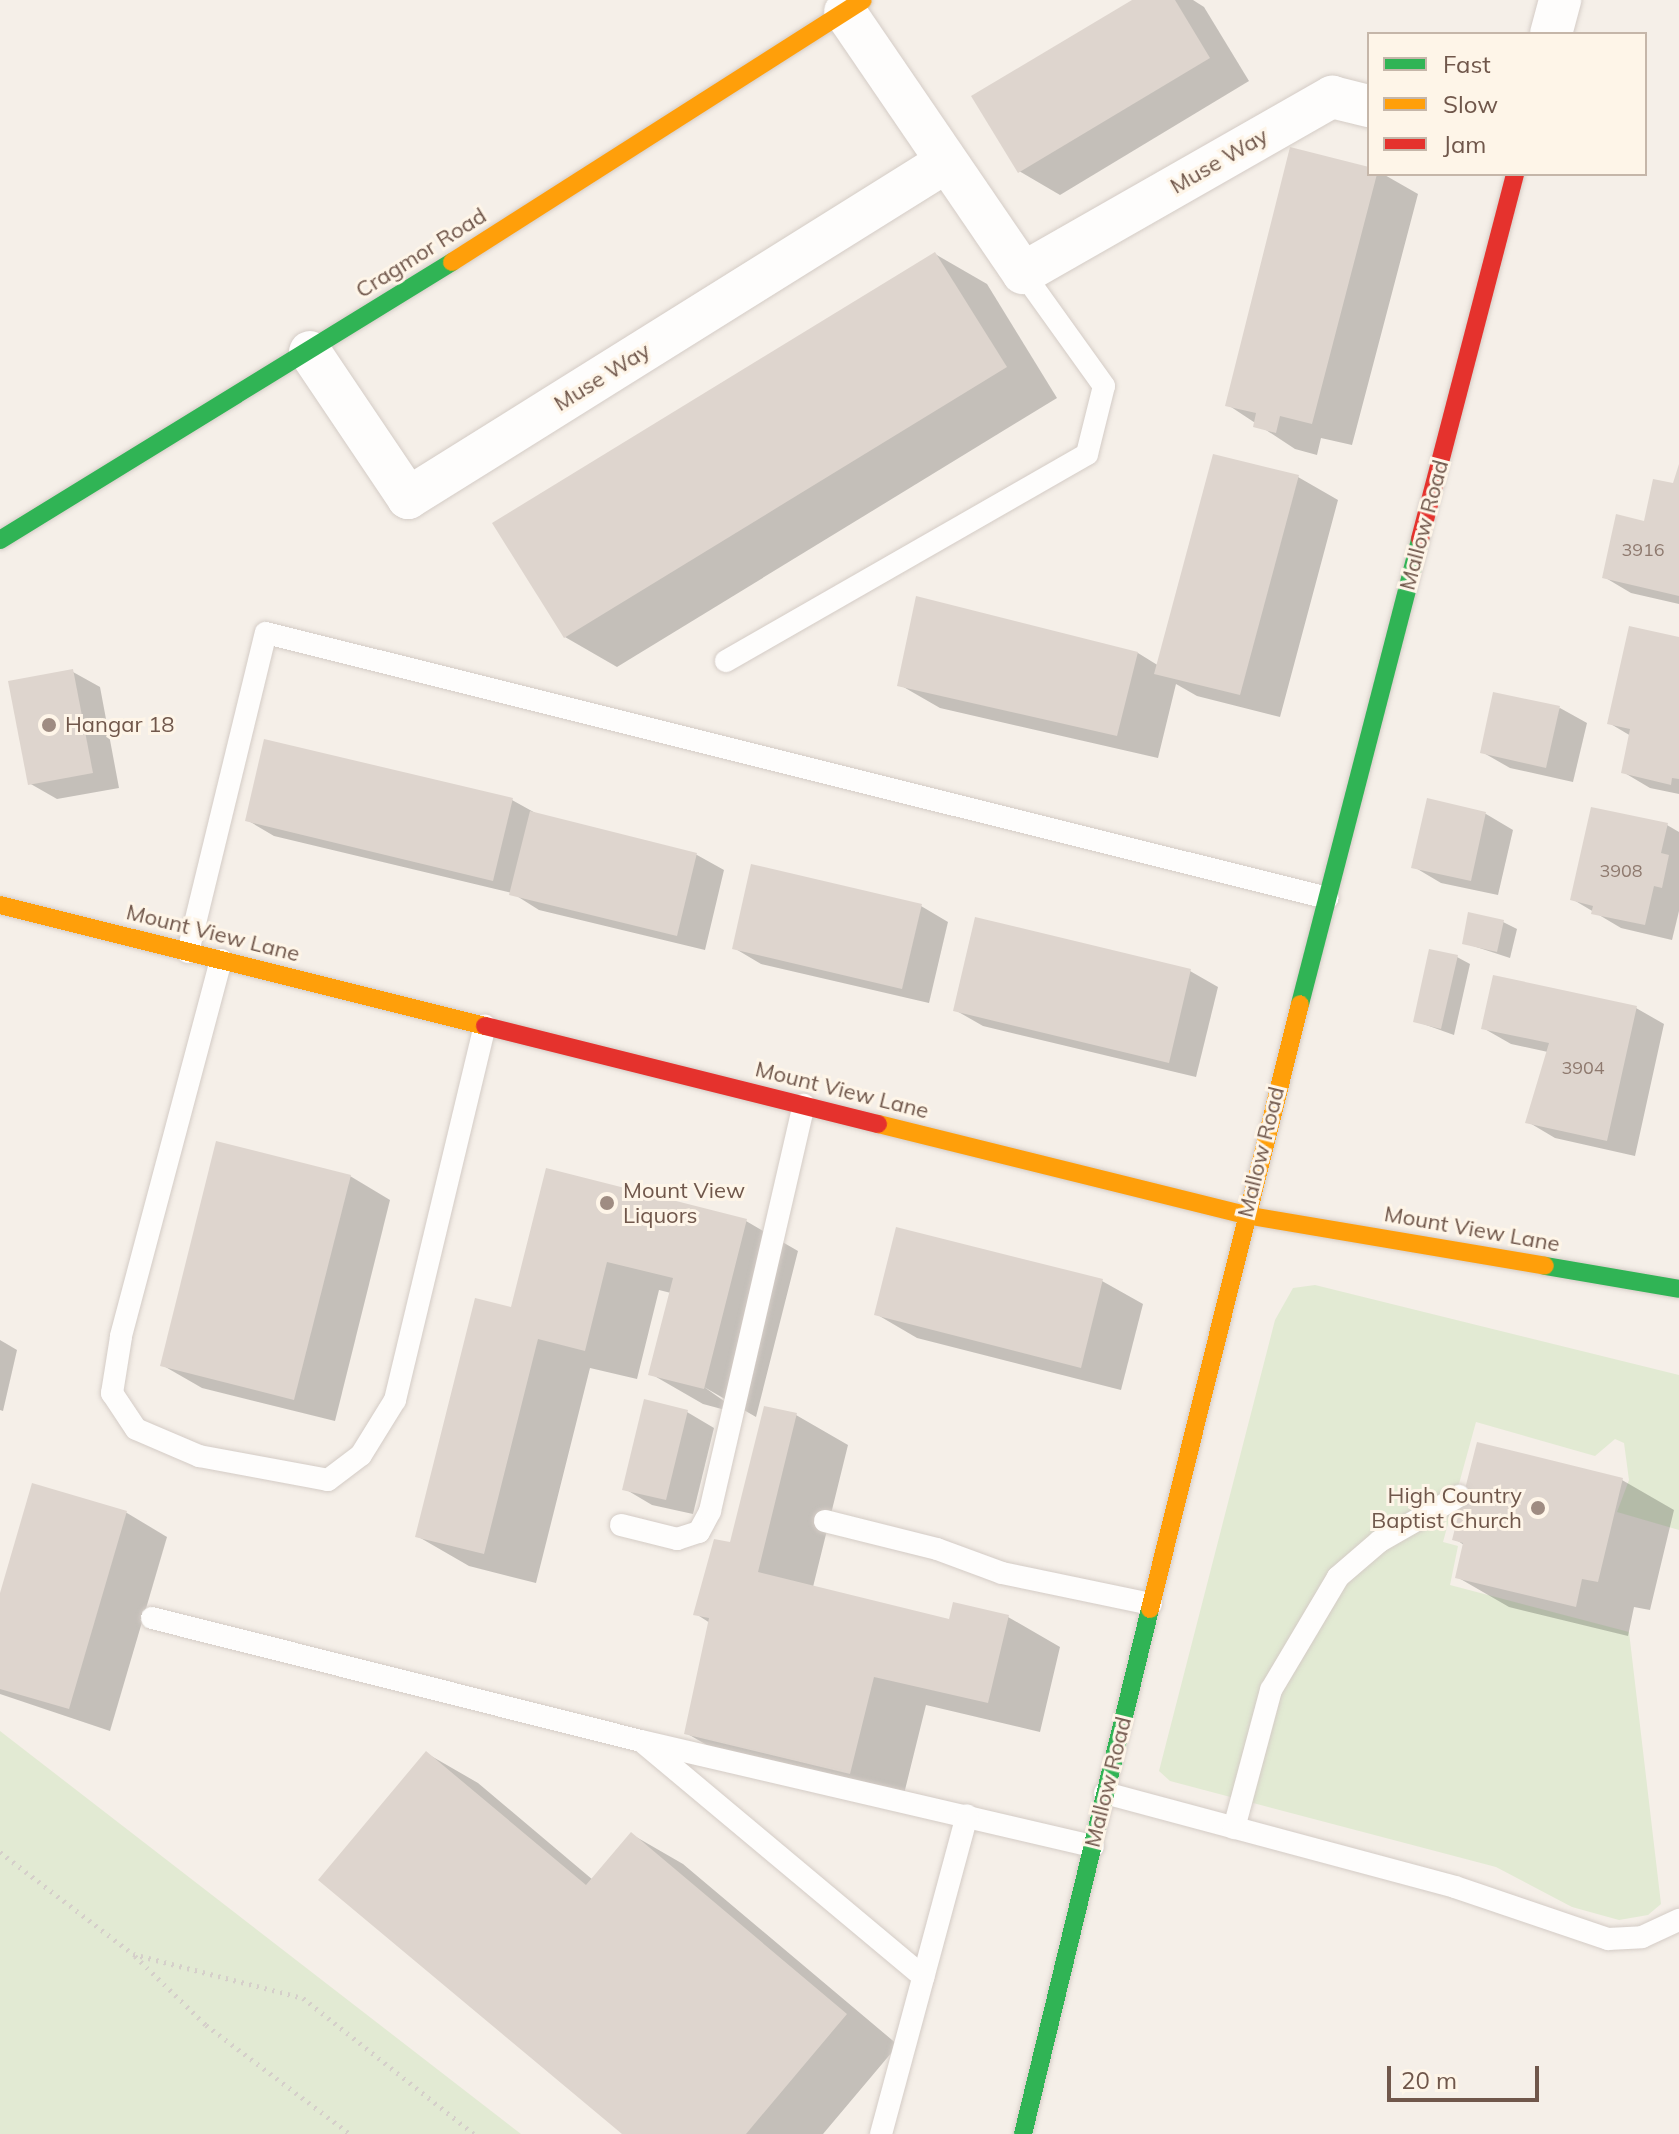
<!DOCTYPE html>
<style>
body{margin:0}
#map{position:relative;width:1679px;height:2134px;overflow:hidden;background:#f5efe8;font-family:Mulish,sans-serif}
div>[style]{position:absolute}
.green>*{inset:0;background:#e2ead3}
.shadow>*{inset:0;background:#0003}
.building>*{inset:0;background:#ded5ce}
.path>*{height:5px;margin-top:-2.5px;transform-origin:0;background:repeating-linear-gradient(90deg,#d5cfca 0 2px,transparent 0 8px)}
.roads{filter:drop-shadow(0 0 2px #d4ccc6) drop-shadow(0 0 2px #d4ccc6)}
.lane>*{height:22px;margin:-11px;padding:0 11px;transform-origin:11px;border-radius:11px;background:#fefdfc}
.street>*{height:42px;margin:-21px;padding:0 21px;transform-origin:21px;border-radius:21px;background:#fefdfc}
.fast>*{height:18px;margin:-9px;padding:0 9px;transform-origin:9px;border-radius:9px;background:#30b455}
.slow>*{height:18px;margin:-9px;padding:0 9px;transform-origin:9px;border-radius:9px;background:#ff9f0a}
.jam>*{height:18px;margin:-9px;padding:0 9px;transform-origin:9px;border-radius:9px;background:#e5322d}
.dots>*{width:22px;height:22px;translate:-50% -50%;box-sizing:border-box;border:4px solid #fef5e8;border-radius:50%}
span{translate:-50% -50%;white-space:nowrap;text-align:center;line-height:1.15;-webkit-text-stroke:6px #fef5e8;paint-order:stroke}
.number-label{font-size:18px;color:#8e796e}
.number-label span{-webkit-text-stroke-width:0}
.street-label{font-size:22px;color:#70574b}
.poi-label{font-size:22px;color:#70574b}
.left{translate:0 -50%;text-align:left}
.right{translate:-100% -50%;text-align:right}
.legend{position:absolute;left:1367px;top:32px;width:280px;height:144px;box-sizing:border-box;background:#fef5e8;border:2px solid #c5b6a9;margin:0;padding:10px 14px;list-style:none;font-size:24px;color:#70574b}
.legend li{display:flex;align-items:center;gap:16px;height:40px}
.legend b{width:40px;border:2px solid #c5b6a9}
.scale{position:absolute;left:1387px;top:2066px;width:152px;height:36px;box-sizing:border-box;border:4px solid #70574b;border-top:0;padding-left:10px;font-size:24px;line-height:28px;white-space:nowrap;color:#70574b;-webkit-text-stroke:6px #fef5e8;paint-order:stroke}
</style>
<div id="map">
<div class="green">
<div style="clip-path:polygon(1315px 1285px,1679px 1375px,1679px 1530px,1617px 1512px,1629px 1480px,1624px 1443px,1615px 1439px,1595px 1456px,1476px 1422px,1443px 1542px,1458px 1546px,1450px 1585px,1629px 1632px,1661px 1904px,1648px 1915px,1619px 1920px,1572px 1907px,1496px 1867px,1170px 1781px,1159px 1771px,1275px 1320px,1293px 1288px)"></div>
<div style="clip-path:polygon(0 1731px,521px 2134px,0 2134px)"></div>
</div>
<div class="shadow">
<div style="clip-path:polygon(1136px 0,1193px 0,1204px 7px,1249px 81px,1060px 195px,1019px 171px)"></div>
<div style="clip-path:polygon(1369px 169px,1369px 174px,1383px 174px,1418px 194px,1352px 445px,1321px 438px,1317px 455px,1295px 449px,1228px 405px)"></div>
<div style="clip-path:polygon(935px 254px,987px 284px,1057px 398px,617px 667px,565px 637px)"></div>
<div style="clip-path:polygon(1679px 467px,1679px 604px,1631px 593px,1604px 577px,1675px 486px)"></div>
<div style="clip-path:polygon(1298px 477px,1338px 500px,1280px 717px,1197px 696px,1176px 684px,1158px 758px,940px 708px,900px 685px,1138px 653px,1159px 666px)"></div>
<div style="clip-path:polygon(1679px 639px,1679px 794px,1650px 788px,1623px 772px,1631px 736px,1609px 723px)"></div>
<div style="clip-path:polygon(73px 672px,100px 687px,119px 788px,57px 799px,29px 783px)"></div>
<div style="clip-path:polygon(1560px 708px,1587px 723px,1573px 782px,1510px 768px,1482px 752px)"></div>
<div style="clip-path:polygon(512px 800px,539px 815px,697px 855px,724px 870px,705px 950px,539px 910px,512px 893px,274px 836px,247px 820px)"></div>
<div style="clip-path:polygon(1428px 800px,1486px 814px,1513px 830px,1498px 895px,1441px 883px,1414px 867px)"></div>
<div style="clip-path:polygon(1667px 825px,1679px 832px,1679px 911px,1672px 940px,1621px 928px,1572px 899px)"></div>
<div style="clip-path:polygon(921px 906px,948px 922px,929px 1003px,761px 964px,734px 948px)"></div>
<div style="clip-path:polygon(1503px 922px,1517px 929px,1510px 958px,1464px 943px)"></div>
<div style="clip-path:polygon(1457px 957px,1470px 964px,1454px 1035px,1415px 1021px)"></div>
<div style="clip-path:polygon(1190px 971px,1218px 987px,1196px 1077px,983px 1026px,955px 1010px)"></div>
<div style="clip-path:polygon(1636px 1008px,1664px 1024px,1635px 1156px,1555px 1138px,1528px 1122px,1548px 1052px,1511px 1044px,1483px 1028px)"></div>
<div style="clip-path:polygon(548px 1170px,746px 1221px,798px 1251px,756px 1417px,704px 1387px,744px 1415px,703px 1404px,651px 1374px,671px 1293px,659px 1290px,637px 1379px,590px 1368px,536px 1583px,469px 1566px,417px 1536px,513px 1310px)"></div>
<div style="clip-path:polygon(350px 1176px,390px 1200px,335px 1421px,202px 1388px,162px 1365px)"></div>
<div style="clip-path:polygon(1102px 1281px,1143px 1304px,1121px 1390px,917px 1338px,876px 1314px)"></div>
<div style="clip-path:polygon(0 1340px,17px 1350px,3px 1411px,0 1410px)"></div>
<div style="clip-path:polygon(687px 1412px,714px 1428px,693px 1514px,652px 1505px,625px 1489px)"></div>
<div style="clip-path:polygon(796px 1415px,848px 1445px,813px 1587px,950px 1622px,1008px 1617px,1060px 1647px,1040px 1732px,926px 1705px,902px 1802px,738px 1763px,686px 1733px,710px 1623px,696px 1614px)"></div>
<div style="clip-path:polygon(1622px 1480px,1674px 1510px,1650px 1610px,1634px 1607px,1628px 1636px,1509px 1607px,1457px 1577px,1464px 1545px,1455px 1539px)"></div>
<div style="clip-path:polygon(33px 1486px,127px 1513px,167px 1537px,110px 1731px,0 1694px,0 1600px)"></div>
<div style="clip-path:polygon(426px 1753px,478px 1783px,593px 1880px,631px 1834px,683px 1864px,898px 2045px,823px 2134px,625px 2134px)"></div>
</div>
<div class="building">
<div style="clip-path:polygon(1132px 0,1175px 0,1210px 58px,1018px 173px,971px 96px)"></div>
<div style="clip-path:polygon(1290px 147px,1369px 167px,1369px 174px,1377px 174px,1312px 424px,1280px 416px,1276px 433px,1253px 427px,1256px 413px,1225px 406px)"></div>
<div style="clip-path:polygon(935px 252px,1007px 367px,564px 638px,492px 523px)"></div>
<div style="clip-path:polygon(1213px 454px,1299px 475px,1240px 695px,1154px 674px)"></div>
<div style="clip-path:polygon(1679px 464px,1679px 596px,1602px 578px,1616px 514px,1644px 521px,1653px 479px,1673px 483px)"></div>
<div style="clip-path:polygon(916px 596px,1138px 652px,1117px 736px,897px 686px)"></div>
<div style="clip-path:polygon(1629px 626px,1679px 637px,1679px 779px,1672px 778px,1671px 785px,1621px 773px,1630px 729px,1607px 724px)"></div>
<div style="clip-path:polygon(73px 669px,93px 773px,28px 785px,8px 681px)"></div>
<div style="clip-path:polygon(1493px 692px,1560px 706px,1546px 768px,1480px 753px)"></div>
<div style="clip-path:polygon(264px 739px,513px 798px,493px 881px,245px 821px)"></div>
<div style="clip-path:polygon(1427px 798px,1486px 812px,1471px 881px,1411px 868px)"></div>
<div style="clip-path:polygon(1591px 807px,1668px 823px,1661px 853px,1669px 855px,1662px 888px,1654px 886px,1645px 925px,1591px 914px,1593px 906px,1570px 900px)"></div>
<div style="clip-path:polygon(530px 811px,697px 853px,677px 936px,509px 895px)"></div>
<div style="clip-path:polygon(751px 864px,922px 904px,902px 989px,732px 949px)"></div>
<div style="clip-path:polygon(1468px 912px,1504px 920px,1497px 952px,1462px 944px)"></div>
<div style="clip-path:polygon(975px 917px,1191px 969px,1169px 1063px,953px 1011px)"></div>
<div style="clip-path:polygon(1429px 949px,1458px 955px,1441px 1029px,1413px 1022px)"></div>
<div style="clip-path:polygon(1493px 975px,1637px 1006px,1607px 1141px,1525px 1123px,1549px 1043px,1481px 1029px)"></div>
<div style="clip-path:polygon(216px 1141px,351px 1175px,294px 1400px,160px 1366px)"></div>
<div style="clip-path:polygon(546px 1168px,747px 1219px,704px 1389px,648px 1375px,673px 1278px,607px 1262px,585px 1351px,538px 1339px,484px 1554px,415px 1537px,475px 1298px,511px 1307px)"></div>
<div style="clip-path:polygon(896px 1227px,1103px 1279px,1081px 1368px,874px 1315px)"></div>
<div style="clip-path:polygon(644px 1399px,688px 1410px,666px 1500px,622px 1490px)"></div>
<div style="clip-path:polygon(764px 1406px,797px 1413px,758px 1572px,949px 1619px,953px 1602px,1009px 1615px,988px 1703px,874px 1677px,850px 1774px,684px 1734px,709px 1618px,693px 1615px,714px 1539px,730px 1542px)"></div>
<div style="clip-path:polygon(1477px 1442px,1623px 1478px,1598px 1582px,1582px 1579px,1576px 1607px,1455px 1578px,1463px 1543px,1452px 1540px)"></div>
<div style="clip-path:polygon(32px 1483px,127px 1511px,69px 1709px,0 1689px,0 1593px)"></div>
<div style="clip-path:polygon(426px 1751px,586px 1885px,631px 1832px,847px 2014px,746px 2134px,622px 2134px,318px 1880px)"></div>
</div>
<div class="path">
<div style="left:0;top:1852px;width:168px;rotate:37.5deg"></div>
<div style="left:133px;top:1954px;width:176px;rotate:14.5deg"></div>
<div style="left:303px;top:1998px;width:218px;rotate:38.5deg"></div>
<div style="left:135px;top:1956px;width:99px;rotate:44.2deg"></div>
<div style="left:206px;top:2025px;width:181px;rotate:37.1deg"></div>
</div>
<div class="roads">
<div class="lane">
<div style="left:726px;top:661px;width:416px;rotate:-29.8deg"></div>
<div style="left:1087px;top:454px;width:70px;rotate:-76deg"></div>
<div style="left:1104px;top:386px;width:139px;rotate:-125.6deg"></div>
<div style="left:188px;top:952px;width:328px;rotate:-76.3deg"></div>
<div style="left:266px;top:633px;width:1094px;rotate:14.02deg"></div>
<div style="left:221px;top:960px;width:390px;rotate:104.9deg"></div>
<div style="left:121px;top:1337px;width:57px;rotate:99.1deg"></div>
<div style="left:112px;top:1393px;width:43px;rotate:56.3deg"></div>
<div style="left:136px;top:1429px;width:69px;rotate:23.2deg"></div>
<div style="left:199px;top:1456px;width:131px;rotate:10.5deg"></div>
<div style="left:328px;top:1480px;width:41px;rotate:-37.1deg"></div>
<div style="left:361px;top:1455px;width:65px;rotate:-58.3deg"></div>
<div style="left:395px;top:1400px;width:385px;rotate:-76.5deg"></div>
<div style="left:825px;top:1521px;width:115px;rotate:14deg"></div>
<div style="left:937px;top:1549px;width:69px;rotate:20.3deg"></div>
<div style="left:1002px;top:1573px;width:152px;rotate:11.8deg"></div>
<div style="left:621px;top:1525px;width:58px;rotate:14deg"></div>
<div style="left:677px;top:1539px;width:23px;rotate:-18deg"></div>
<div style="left:699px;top:1532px;width:24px;rotate:-62deg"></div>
<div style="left:710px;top:1511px;width:417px;rotate:-77deg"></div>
<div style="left:152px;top:1618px;width:504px;rotate:14.12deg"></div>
<div style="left:641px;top:1741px;width:464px;rotate:13.1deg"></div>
<div style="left:645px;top:1744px;width:363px;rotate:39.9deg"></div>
<div style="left:1105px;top:1793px;width:362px;rotate:15deg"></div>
<div style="left:1455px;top:1887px;width:162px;rotate:18.8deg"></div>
<div style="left:1608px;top:1939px;width:34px;rotate:-3deg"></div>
<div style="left:1642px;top:1937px;width:41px;rotate:-24.7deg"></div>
<div style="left:1234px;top:1828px;width:143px;rotate:-75deg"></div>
<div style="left:1271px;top:1690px;width:131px;rotate:-59.3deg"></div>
<div style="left:1338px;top:1577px;width:55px;rotate:-40.6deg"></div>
<div style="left:1380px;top:1541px;width:91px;rotate:-29.7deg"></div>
<div style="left:881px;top:2134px;width:330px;rotate:-74.9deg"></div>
</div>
<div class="street">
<div style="left:845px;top:12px;width:316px;rotate:55.7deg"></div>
<div style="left:1023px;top:273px;width:356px;rotate:-29.7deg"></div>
<div style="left:1332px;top:97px;width:38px;rotate:14deg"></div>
<div style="left:1551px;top:34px;width:35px;rotate:-75deg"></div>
<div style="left:310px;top:352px;width:176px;rotate:56.1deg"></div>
<div style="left:408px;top:498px;width:634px;rotate:-31.99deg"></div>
</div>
<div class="fast">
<div style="left:0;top:540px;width:531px;rotate:-31.59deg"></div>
<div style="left:1300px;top:1004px;width:480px;rotate:-75.5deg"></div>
<div style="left:1545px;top:1266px;width:136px;rotate:9.7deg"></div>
<div style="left:1023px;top:2134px;width:540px;rotate:-76.4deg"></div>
</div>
<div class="slow">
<div style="left:452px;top:262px;width:487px;rotate:-32.5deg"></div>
<div style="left:0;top:905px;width:500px;rotate:14deg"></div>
<div style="left:878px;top:1124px;width:378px;rotate:13.9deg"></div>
<div style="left:1245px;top:1215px;width:304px;rotate:9.6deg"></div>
<div style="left:1150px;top:1609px;width:623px;rotate:-76.08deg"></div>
</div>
<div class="jam">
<div style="left:1420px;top:539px;width:377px;rotate:-75.4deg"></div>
<div style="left:485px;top:1026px;width:405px;rotate:14deg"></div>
</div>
</div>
<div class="dots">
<div style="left:49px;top:725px;background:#9f8c82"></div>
<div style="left:607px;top:1203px;background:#9f8c82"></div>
<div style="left:1538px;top:1508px;background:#9f8c82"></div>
</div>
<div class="number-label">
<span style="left:1643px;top:550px">3916</span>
<span style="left:1621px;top:871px">3908</span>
<span style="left:1583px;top:1068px">3904</span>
</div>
<div class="street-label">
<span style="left:1219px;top:161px;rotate:-30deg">Muse Way</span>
<span style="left:421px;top:253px;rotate:-32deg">Cragmor Road</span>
<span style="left:602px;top:377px;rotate:-32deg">Muse Way</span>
<span style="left:1424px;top:525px;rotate:-75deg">Mallow Road</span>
<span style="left:213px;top:933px;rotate:14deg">Mount View Lane</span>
<span style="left:842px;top:1090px;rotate:14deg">Mount View Lane</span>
<span style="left:1261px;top:1152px;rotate:-76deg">Mallow Road</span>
<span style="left:1472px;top:1229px;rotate:10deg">Mount View Lane</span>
<span style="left:1108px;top:1782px;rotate:-76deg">Mallow Road</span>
</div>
<div class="poi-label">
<span class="left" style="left:65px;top:725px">Hangar 18</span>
<span class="left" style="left:623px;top:1203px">Mount View<br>Liquors</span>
<span class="right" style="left:1522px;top:1508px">High Country<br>Baptist Church</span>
</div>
<ul class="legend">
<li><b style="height:10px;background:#30b455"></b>Fast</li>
<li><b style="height:10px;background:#ff9f0a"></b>Slow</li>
<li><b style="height:10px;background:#e5322d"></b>Jam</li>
</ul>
<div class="scale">20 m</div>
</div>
